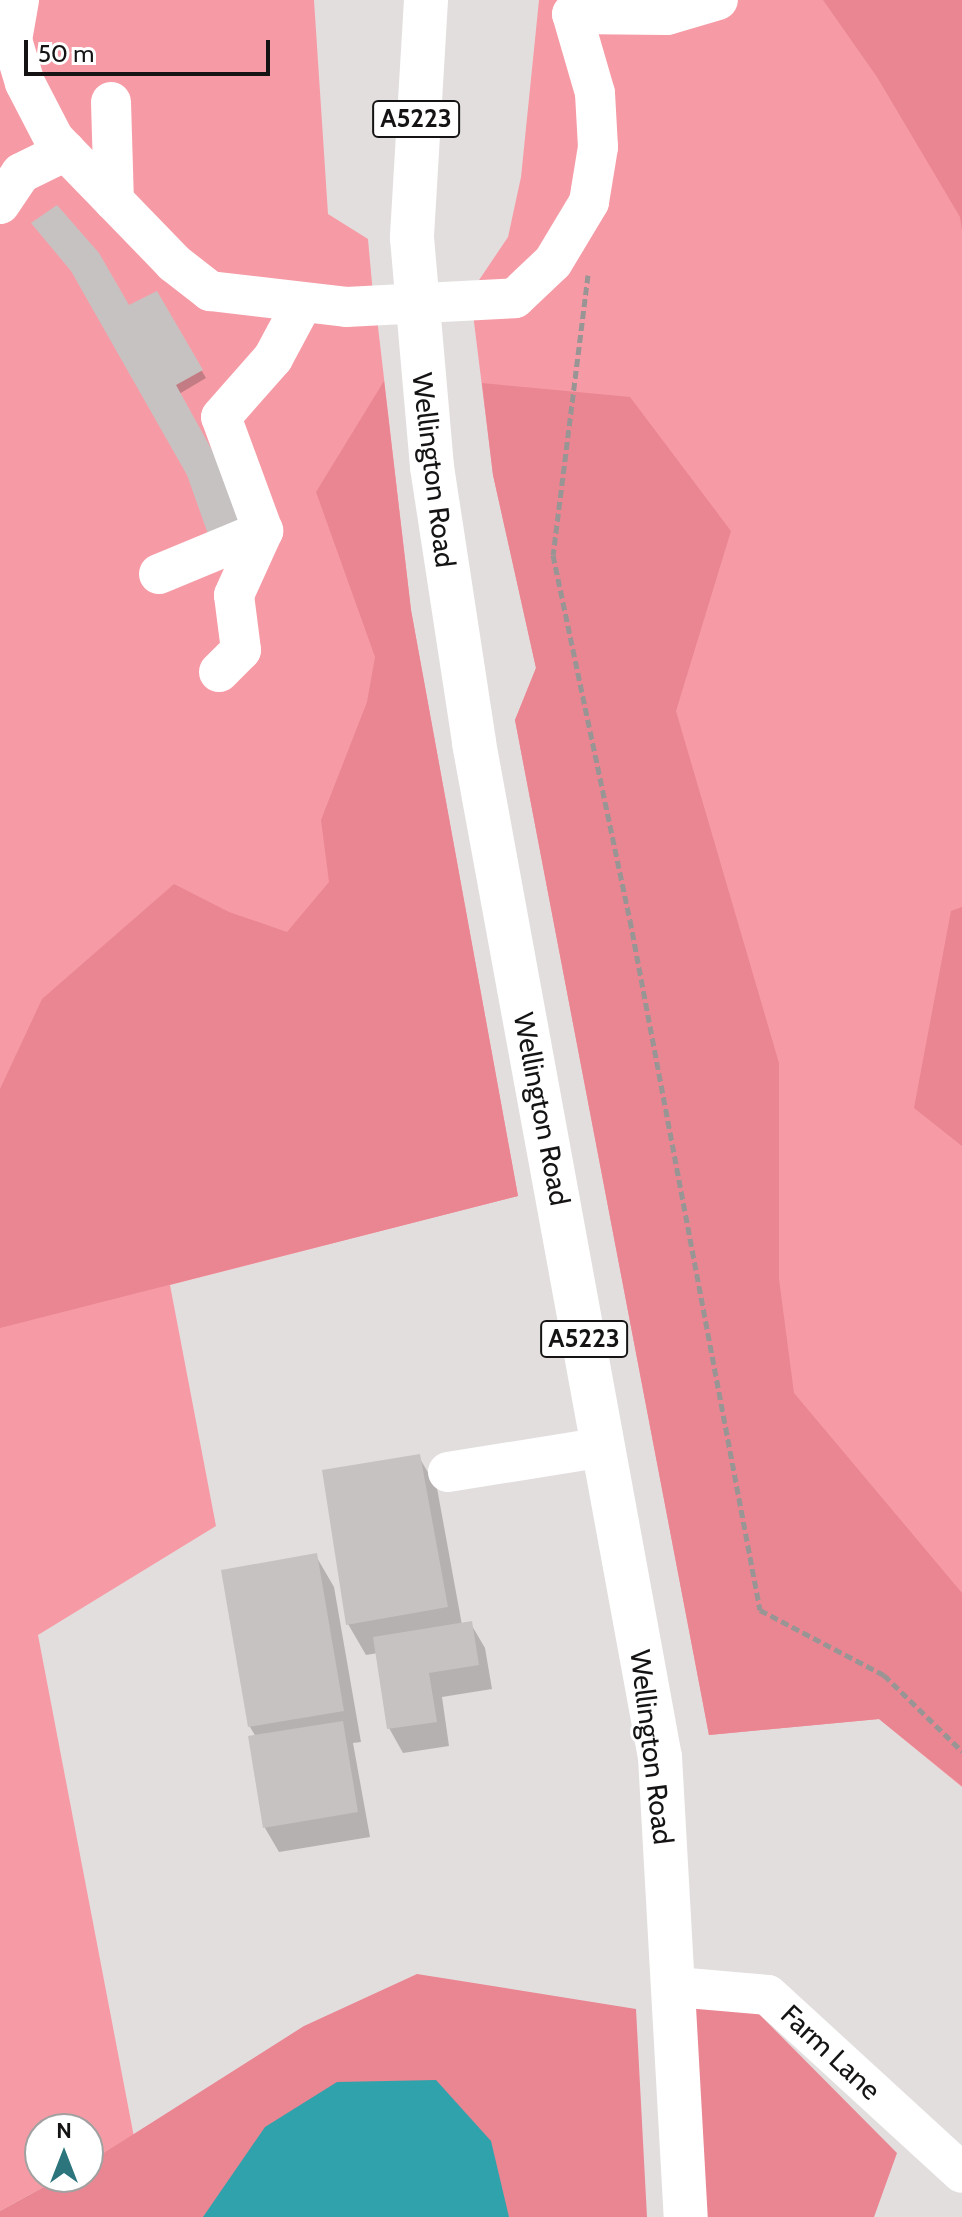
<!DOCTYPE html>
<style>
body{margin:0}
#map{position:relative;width:962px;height:2217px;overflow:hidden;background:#e3dede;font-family:Cabin,sans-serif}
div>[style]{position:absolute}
.green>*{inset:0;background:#f69ba5}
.forest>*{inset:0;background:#ea8592}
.water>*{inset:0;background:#30a2ac}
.shadow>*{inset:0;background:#0003}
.building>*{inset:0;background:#c7c2c2}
.path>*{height:5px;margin-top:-2.5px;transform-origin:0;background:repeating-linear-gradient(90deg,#999595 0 8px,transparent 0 12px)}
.minor>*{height:40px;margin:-20px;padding:0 20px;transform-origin:20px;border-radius:20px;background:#fff}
.major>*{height:44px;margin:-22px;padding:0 22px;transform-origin:22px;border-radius:22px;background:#fff}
span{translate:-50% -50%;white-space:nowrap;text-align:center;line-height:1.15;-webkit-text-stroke:6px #fff;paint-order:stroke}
.shield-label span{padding:2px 6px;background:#fff;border:2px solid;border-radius:6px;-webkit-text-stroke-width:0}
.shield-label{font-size:26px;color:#151313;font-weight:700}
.street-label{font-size:28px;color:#151313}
.north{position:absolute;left:24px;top:2113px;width:80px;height:80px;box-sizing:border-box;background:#fff;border:2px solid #a1a1a1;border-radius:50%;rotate:0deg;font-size:22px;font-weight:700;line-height:32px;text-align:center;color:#151313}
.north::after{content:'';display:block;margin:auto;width:28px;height:36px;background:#2c757c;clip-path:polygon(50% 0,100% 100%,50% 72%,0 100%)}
.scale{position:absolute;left:24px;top:40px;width:246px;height:36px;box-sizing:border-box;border:4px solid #151313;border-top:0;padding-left:10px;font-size:24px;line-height:28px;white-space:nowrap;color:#151313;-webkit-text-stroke:6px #fff;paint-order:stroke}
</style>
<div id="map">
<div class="green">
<div style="clip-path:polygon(0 0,314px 0,328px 214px,368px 239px,373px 294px,471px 292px,508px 237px,521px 177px,539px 0,962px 0,962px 1787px,879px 1719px,709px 1735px,515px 720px,536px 668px,493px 475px,473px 314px,377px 318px,411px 610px,518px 1196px,170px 1285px,216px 1526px,38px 1635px,134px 2137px,88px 2163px,88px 2129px,40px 2129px,40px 2177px,62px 2177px,0 2211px)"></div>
</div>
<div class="forest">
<div style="clip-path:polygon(823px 0,962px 0,962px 230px,960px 217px,877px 77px)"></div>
<div style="clip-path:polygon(384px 381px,411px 610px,518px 1196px,0 1328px,0 1089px,42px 999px,174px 884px,229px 912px,287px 932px,329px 882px,321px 820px,367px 702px,375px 657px,316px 492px)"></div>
<div style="clip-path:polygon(482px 383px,630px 397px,731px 531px,676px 711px,779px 1063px,779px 1279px,794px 1393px,962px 1593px,962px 1786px,879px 1719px,709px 1735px,515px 720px,536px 668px,493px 475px)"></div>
<div style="clip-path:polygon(962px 907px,962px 1146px,914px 1108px,951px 911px)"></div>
<div style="clip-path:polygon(417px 1974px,636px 2009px,647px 2217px,0 2217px,0 2211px,62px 2177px,88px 2177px,88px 2163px,304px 2026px)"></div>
<div style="clip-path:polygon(694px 2007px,758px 2013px,897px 2153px,874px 2217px,704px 2217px)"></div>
</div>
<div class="water">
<div style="clip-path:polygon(436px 2080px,491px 2141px,509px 2217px,203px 2217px,265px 2127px,337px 2082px)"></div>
</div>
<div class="shadow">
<div style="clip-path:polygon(78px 278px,128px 308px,156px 294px,206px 378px,179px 394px,188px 475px)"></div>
<div style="clip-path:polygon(419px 1457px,437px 1488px,462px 1625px,471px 1624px,485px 1648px,492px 1689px,442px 1697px,449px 1746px,403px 1753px,389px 1728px,378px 1653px,366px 1655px,348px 1624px)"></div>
<div style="clip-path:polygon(316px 1556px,334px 1587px,361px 1742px,353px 1743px,370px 1837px,279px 1852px,265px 1828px,256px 1737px,250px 1727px)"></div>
</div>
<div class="building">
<div style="clip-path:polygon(57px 205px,99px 253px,129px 305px,157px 291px,203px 370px,176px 385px,218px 461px,240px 525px,208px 534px,187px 475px,71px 271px,31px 223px)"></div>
<div style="clip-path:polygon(420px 1454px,448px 1607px,346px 1625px,322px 1470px)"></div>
<div style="clip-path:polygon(317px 1553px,344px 1711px,248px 1727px,221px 1570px)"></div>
<div style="clip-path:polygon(472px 1621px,479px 1665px,429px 1673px,437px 1722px,387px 1729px,373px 1637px)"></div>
<div style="clip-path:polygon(343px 1721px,358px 1812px,263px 1828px,248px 1736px)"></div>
</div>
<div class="path">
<div style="left:588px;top:275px;width:282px;rotate:97.1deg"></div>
<div style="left:553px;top:555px;width:373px;rotate:78.1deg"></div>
<div style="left:630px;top:920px;width:702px;rotate:79.33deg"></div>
<div style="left:760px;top:1610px;width:140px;rotate:27.7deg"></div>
<div style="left:884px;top:1675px;width:109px;rotate:44.3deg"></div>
</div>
<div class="minor">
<div style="left:19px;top:0;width:41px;rotate:99.9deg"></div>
<div style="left:12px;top:40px;width:45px;rotate:73.2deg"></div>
<div style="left:25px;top:83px;width:63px;rotate:62.6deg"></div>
<div style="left:54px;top:139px;width:173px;rotate:45.9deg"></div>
<div style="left:174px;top:263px;width:46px;rotate:37.9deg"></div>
<div style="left:210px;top:291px;width:137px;rotate:6.7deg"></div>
<div style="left:346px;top:307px;width:169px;rotate:-3deg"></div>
<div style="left:515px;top:298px;width:52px;rotate:-43.5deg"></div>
<div style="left:553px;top:262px;width:70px;rotate:-59deg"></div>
<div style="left:589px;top:202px;width:56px;rotate:-80.7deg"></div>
<div style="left:598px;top:147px;width:54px;rotate:-93.2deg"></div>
<div style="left:595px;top:93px;width:82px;rotate:-106.2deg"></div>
<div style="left:572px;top:14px;width:95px;rotate:0.6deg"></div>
<div style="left:667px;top:15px;width:53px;rotate:-16.4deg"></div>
<div style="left:111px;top:102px;width:99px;rotate:88.3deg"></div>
<div style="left:0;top:204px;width:37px;rotate:-56deg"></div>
<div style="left:21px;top:173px;width:50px;rotate:-26.1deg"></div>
<div style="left:159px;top:574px;width:113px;rotate:-22.5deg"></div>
<div style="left:219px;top:672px;width:31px;rotate:-45deg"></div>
<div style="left:241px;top:650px;width:55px;rotate:-97.3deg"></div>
<div style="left:234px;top:595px;width:70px;rotate:-65.6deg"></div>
<div style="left:263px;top:531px;width:121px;rotate:-110.2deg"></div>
<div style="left:221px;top:417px;width:79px;rotate:-48.6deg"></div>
<div style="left:273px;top:358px;width:61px;rotate:-61.8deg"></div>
<div style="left:448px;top:1472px;width:158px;rotate:-9.1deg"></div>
<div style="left:676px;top:1987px;width:92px;rotate:5deg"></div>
<div style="left:768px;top:1995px;width:263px;rotate:42.5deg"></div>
</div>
<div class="major">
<div style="left:426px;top:0;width:238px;rotate:93.4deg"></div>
<div style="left:412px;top:238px;width:230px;rotate:85deg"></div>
<div style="left:432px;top:467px;width:279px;rotate:81.3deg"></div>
<div style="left:474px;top:743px;width:1031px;rotate:79.61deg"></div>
<div style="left:660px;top:1757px;width:461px;rotate:86.8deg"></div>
</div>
<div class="shield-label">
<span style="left:416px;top:119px">A5223</span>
<span style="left:584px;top:1339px">A5223</span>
</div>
<div class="street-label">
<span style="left:434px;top:470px;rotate:83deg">Wellington Road</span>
<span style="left:542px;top:1109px;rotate:79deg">Wellington Road</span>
<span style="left:652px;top:1747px;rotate:83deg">Wellington Road</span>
<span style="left:831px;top:2052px;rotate:43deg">Farm Lane</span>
</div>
<div class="north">N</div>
<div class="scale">50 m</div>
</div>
